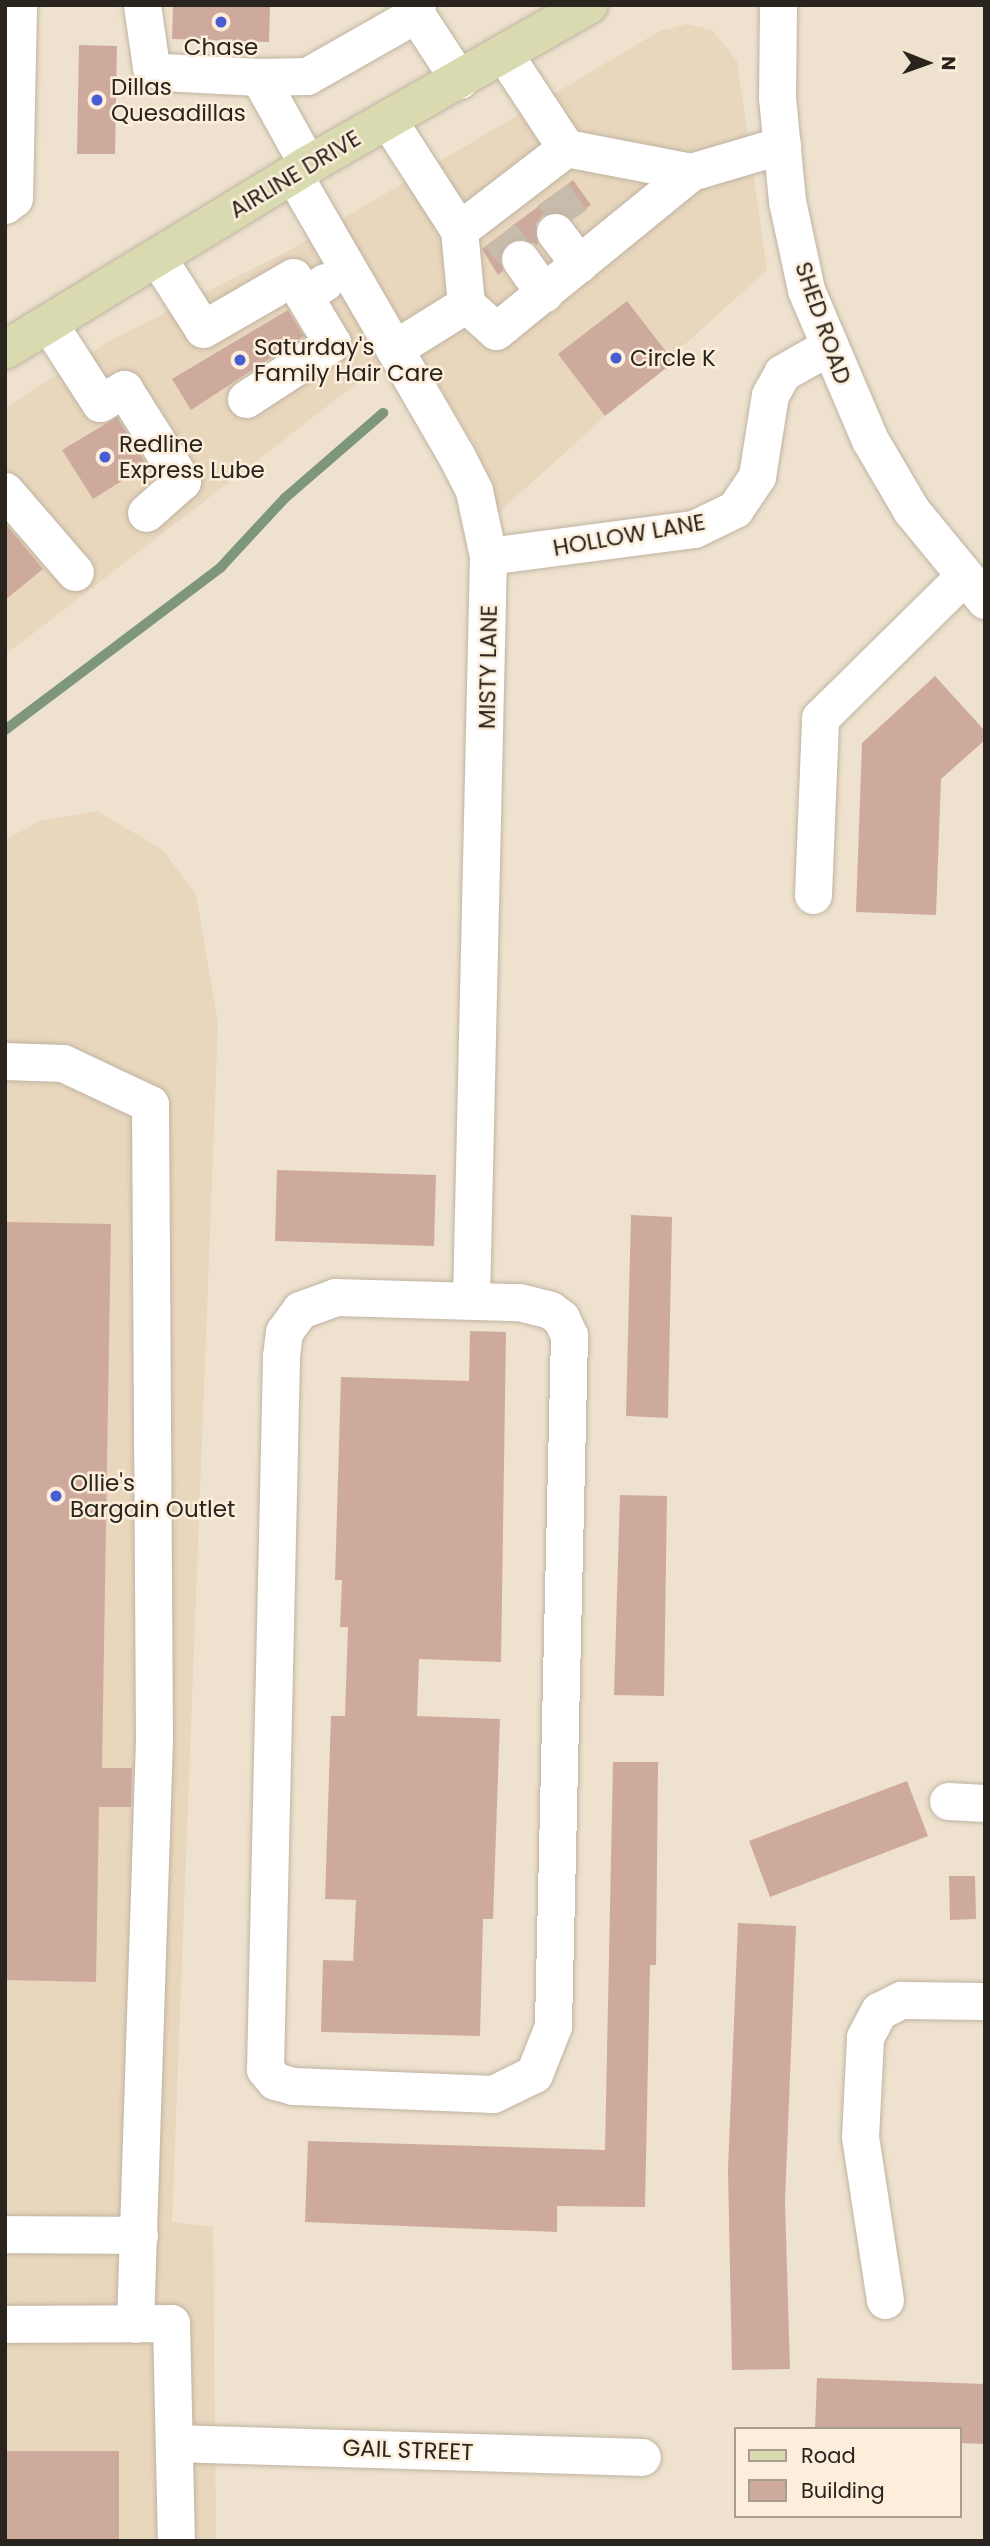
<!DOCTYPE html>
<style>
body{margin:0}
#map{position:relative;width:990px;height:2546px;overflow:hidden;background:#eee1ce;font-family:Poppins,sans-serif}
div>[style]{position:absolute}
.built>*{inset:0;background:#e8d6bd}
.stream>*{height:10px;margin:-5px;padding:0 5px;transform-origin:5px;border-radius:5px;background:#7e977c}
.building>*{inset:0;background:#ceaa9c}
.minor-tunnel>*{height:37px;margin-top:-18.5px;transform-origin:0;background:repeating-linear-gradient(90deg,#c7bbab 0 37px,transparent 0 55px)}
.roads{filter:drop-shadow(0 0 2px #bfb3a1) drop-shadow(0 0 2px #bfb3a1)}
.minor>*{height:37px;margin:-18.5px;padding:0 18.5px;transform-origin:18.5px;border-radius:18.5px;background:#fff}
.major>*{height:38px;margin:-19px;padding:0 19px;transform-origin:19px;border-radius:19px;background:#d9dab0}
.dots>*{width:19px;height:19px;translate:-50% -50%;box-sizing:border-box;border:4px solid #fceedb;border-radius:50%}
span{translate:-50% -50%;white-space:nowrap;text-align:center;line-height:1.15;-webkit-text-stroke:5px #fceedb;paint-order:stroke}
.poi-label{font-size:23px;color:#29241d}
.left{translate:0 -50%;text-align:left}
.street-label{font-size:23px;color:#29241d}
.frame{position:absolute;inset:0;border:7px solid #29241d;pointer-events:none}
.legend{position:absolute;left:734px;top:2427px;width:228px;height:91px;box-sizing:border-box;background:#fceedb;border:2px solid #a89d8f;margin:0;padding:9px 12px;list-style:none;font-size:21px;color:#29241d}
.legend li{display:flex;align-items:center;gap:14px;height:35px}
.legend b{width:35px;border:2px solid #a89d8f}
.north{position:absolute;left:892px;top:28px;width:70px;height:70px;-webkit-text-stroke:5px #fceedb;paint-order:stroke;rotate:91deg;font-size:19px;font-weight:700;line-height:28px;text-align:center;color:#29241d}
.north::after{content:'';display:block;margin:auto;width:24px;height:32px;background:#29241d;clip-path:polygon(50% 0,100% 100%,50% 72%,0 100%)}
</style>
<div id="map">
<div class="built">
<div style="clip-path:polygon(687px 24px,712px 30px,737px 61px,767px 270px,498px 513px,477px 449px,414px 344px,382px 364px,5px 655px,5px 408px,111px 340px,290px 250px,660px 31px)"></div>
<div style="clip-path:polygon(97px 811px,163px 850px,196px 895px,218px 1023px,172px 2222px,213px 2227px,216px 2541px,5px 2541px,5px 840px,40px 821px)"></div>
</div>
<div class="stream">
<div style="left:5px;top:730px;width:271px;rotate:-37deg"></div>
<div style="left:221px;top:567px;width:94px;rotate:-47.2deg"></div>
<div style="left:285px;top:498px;width:130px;rotate:-40.9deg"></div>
</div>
<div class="building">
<div style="clip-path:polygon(173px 5px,270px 5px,269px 42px,172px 39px)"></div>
<div style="clip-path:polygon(79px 45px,117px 46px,115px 154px,77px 154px)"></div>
<div style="clip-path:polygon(573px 180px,591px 205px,572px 219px,563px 213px,543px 215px,536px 224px,538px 245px,519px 238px,507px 242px,501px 251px,503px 271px,498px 275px,482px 249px)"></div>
<div style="clip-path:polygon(627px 301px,674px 362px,605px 416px,558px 354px)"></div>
<div style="clip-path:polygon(288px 310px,304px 336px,191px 410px,172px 379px)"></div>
<div style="clip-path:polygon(117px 417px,147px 465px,93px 499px,62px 450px)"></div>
<div style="clip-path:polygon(5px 523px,43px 569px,5px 600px)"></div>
<div style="clip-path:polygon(935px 676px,985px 731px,985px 740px,941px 779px,936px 915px,856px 912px,862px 743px)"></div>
<div style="clip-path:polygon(277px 1170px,436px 1175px,434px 1246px,275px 1241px)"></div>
<div style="clip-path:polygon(631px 1215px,672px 1217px,668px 1418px,626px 1416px)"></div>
<div style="clip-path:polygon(5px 1222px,111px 1224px,102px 1768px,132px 1768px,131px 1807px,99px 1807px,96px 1982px,5px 1980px)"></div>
<div style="clip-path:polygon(470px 1331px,506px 1332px,501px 1662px,419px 1659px,417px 1716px,500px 1719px,493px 1919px,483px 1919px,480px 2036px,321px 2032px,323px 1960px,353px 1961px,356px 1900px,325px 1899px,331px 1716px,345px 1716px,348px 1627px,340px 1627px,342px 1580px,335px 1580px,341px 1377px,469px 1381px)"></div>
<div style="clip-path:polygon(620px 1495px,667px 1496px,664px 1696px,614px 1695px)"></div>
<div style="clip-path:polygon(613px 1762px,658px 1762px,656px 1965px,650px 1965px,645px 2207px,557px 2206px,557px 2232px,305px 2222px,308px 2141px,605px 2150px)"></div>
<div style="clip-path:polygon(907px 1781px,928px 1836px,770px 1897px,749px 1841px)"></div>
<div style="clip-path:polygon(949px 1876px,975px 1876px,976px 1919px,950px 1920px)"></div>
<div style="clip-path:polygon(738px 1923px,796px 1926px,785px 2201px,790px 2369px,732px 2370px,728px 2170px)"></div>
<div style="clip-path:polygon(817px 2378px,985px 2384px,985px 2444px,960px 2443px,960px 2429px,815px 2429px)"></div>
<div style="clip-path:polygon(5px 2451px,119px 2451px,119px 2541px,5px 2541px)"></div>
</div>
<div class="minor-tunnel">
<div style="left:553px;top:194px;width:32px;rotate:55deg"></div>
<div style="left:500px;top:235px;width:31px;rotate:50deg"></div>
</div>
<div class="roads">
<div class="minor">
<div style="left:142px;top:5px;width:63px;rotate:81.7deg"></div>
<div style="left:151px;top:67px;width:13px;rotate:23deg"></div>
<div style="left:163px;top:72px;width:96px;rotate:3deg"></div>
<div style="left:259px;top:77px;width:48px;rotate:-1.2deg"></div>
<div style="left:307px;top:76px;width:125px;rotate:-29.6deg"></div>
<div style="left:417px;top:5px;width:9px;rotate:96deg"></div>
<div style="left:416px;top:14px;width:79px;rotate:56.9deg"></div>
<div style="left:778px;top:5px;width:92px;rotate:90.6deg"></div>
<div style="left:777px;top:97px;width:104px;rotate:84.5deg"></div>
<div style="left:787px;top:201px;width:91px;rotate:77.9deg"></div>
<div style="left:806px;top:290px;width:163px;rotate:66.9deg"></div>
<div style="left:870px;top:440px;width:81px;rotate:59.6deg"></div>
<div style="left:911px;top:510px;width:117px;rotate:50.6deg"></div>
<div style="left:504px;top:54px;width:113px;rotate:56.6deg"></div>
<div style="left:259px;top:77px;width:101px;rotate:60.9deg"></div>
<div style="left:388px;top:120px;width:131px;rotate:57.2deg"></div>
<div style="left:691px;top:172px;width:127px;rotate:-169.1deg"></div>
<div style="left:566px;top:148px;width:135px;rotate:142.5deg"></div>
<div style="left:459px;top:230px;width:74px;rotate:84.6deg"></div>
<div style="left:466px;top:304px;width:40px;rotate:42deg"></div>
<div style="left:496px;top:331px;width:252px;rotate:-39.2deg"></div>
<div style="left:691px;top:172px;width:95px;rotate:-16.5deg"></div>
<div style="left:293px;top:174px;width:327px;rotate:59.9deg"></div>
<div style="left:457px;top:457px;width:38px;rotate:63deg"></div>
<div style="left:474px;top:491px;width:66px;rotate:77.8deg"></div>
<div style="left:488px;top:556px;width:744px;rotate:91.31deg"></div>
<div style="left:5px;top:205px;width:11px;rotate:-38deg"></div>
<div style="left:14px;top:198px;width:193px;rotate:-88.8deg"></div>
<div style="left:555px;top:232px;width:40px;rotate:53deg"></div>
<div style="left:157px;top:257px;width:85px;rotate:57.4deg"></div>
<div style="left:203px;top:329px;width:104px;rotate:-30deg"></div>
<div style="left:293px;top:277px;width:22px;rotate:60deg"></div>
<div style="left:520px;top:259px;width:42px;rotate:54.8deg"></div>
<div style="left:49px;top:324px;width:94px;rotate:57.2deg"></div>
<div style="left:100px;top:403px;width:28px;rotate:-30deg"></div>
<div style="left:124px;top:389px;width:109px;rotate:57.8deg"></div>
<div style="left:182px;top:481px;width:48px;rotate:138.4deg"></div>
<div style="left:394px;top:349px;width:85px;rotate:-32deg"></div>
<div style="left:246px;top:399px;width:103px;rotate:-33.1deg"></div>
<div style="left:332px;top:343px;width:55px;rotate:-120.8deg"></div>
<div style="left:304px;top:296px;width:25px;rotate:-34deg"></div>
<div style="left:5px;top:491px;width:107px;rotate:49.2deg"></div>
<div style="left:488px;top:556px;width:208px;rotate:-7.5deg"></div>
<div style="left:694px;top:529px;width:46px;rotate:-26deg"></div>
<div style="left:735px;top:509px;width:40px;rotate:-56deg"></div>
<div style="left:757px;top:476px;width:82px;rotate:-80.9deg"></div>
<div style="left:770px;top:395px;width:25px;rotate:-61deg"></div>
<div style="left:782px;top:373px;width:53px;rotate:-29.5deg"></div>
<div style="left:813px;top:895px;width:177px;rotate:-87.7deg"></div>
<div style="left:820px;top:718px;width:201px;rotate:-44.6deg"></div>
<div style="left:5px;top:1061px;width:58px;rotate:2deg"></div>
<div style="left:63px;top:1063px;width:96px;rotate:25.2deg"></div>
<div style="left:150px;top:1104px;width:635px;rotate:89.64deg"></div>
<div style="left:154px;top:1739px;width:585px;rotate:91.86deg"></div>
<div style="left:335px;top:1297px;width:184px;rotate:1.6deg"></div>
<div style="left:519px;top:1302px;width:32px;rotate:14deg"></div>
<div style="left:550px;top:1310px;width:14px;rotate:36deg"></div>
<div style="left:561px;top:1318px;width:19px;rotate:65deg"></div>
<div style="left:569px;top:1335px;width:691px;rotate:91.33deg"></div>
<div style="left:553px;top:2026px;width:52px;rotate:111.6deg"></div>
<div style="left:534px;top:2074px;width:46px;rotate:154deg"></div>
<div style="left:493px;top:2094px;width:200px;rotate:-177.7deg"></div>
<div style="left:293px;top:2086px;width:19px;rotate:-164deg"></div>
<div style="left:275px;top:2081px;width:16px;rotate:-130deg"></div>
<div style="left:265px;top:2069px;width:713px;rotate:-88.71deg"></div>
<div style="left:281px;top:1356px;width:24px;rotate:-83deg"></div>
<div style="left:284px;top:1332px;width:27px;rotate:-54deg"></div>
<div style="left:300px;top:1310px;width:37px;rotate:-20deg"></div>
<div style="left:948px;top:1801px;width:37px;rotate:3deg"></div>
<div style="left:5px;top:2234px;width:134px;rotate:0.4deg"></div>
<div style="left:885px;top:2300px;width:165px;rotate:-98.7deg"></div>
<div style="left:860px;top:2137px;width:100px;rotate:-87.1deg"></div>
<div style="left:865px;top:2037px;width:30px;rotate:-62deg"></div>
<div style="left:879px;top:2011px;width:25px;rotate:-27deg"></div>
<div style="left:901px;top:2000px;width:84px;rotate:0.7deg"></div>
<div style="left:5px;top:2324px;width:166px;rotate:-0.3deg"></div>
<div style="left:171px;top:2323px;width:218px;rotate:88.7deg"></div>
<div style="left:174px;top:2443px;width:468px;rotate:1.7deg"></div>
</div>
<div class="major">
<div style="left:5px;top:350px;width:355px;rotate:-31.4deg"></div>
<div style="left:308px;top:165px;width:323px;rotate:-29.7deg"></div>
</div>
</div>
<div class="dots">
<div style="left:221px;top:22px;background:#475dd1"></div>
<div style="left:97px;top:100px;background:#475dd1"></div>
<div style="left:616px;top:358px;background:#475dd1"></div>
<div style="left:240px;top:360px;background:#475dd1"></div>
<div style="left:105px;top:457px;background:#475dd1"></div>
<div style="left:56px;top:1496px;background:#475dd1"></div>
</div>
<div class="poi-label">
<span style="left:221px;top:47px">Chase</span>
<span class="left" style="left:111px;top:100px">Dillas<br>Quesadillas</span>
<span class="left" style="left:254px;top:360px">Saturday's<br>Family Hair Care</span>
<span class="left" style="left:630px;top:358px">Circle K</span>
<span class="left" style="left:119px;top:457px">Redline<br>Express Lube</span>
<span class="left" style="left:70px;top:1496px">Ollie's<br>Bargain Outlet</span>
</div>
<div class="street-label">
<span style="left:295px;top:174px;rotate:-31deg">AIRLINE DRIVE</span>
<span style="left:823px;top:323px;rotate:71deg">SHED ROAD</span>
<span style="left:629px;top:535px;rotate:-10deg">HOLLOW LANE</span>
<span style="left:488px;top:667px;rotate:-89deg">MISTY LANE</span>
<span style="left:408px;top:2450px;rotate:2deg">GAIL STREET</span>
</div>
<div class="frame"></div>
<ul class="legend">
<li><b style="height:9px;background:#d9dab0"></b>Road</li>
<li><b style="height:19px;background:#ceaa9c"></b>Building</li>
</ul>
<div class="north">N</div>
</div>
